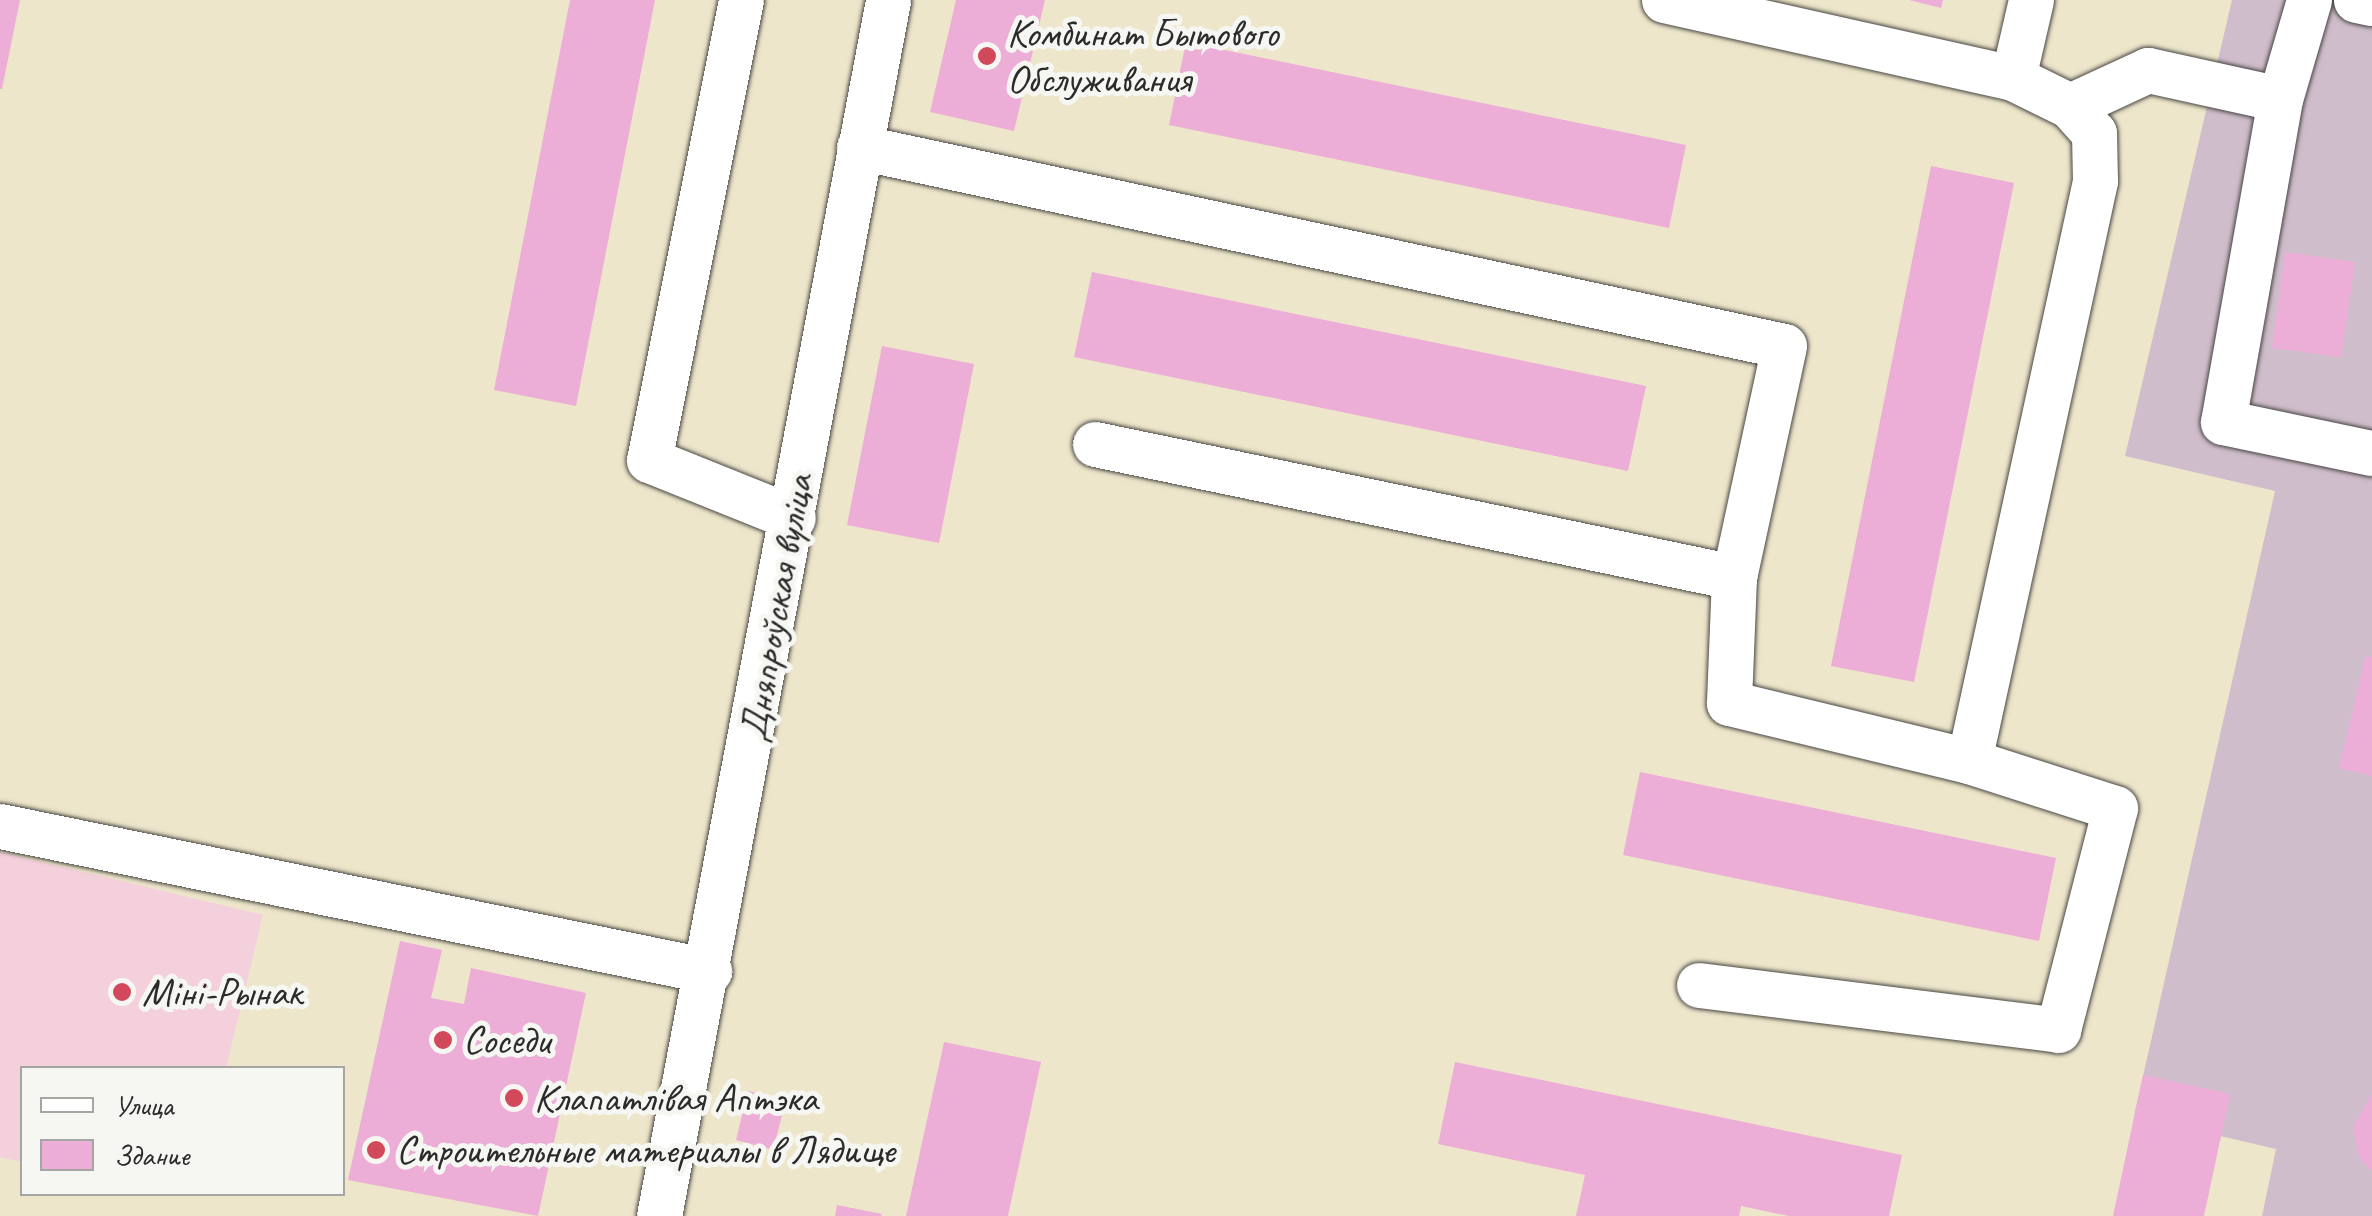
<!DOCTYPE html>
<meta charset="utf-8">
<style>
body{margin:0}
#map{position:relative;width:2372px;height:1216px;overflow:hidden;background:#eee6cb;font-family:Caveat,sans-serif}
div>[style]{position:absolute}
.built>*{inset:0;background:#f4cfdc}
.industrial>*{inset:0;background:#d0bdcc}
.building>*{inset:0;background:#ecadd6}
.roads{filter:drop-shadow(0 0 2px #484743) drop-shadow(0 0 2px #484743)}
.minor>*{height:45px;margin:-22.5px;padding:0 22.5px;transform-origin:22.5px;border-radius:22.5px;background:#fff}
.dots>*{width:28px;height:28px;translate:-50% -50%;box-sizing:border-box;border:5px solid #f6f6f2;border-radius:50%}
span{translate:-50% -50%;white-space:nowrap;text-align:center;line-height:1.15;-webkit-text-stroke:10px #f6f6f2;paint-order:stroke}
.poi-label{font-size:40px;color:#2b2b2b}
.left{translate:0 -50%;text-align:left}
.street-label{font-size:40px;color:#2b2b2b}
.legend{position:absolute;left:20px;top:1066px;width:325px;height:130px;box-sizing:border-box;background:#f6f6f2;border:2px solid #a5a5a2;margin:0;padding:12px 18px;list-style:none;font-size:30px;color:#2b2b2b}
.legend li{display:flex;align-items:center;gap:20px;height:50px}
.legend b{width:50px;border:2px solid #a5a5a2}
</style>
<div id="map">
<div class="built">
<div style="clip-path:polygon(0 852px,263px 915px,226px 1068px,22px 1068px,22px 1162px,0 1157px)"></div>
</div>
<div class="industrial">
<div style="clip-path:polygon(2232px 0,2372px 0,2372px 1216px,2262px 1216px,2276px 1149px,2134px 1116px,2275px 491px,2125px 456px)"></div>
</div>
<div class="building">
<div style="clip-path:polygon(0 0,20px 0,2px 89px,0 89px)"></div>
<div style="clip-path:polygon(570px 0,655px 0,576px 406px,494px 390px)"></div>
<div style="clip-path:polygon(956px 0,1045px 0,1014px 131px,930px 112px)"></div>
<div style="clip-path:polygon(1909px 0,1943px 0,1941px 8px)"></div>
<div style="clip-path:polygon(1186px 42px,1686px 145px,1669px 228px,1169px 125px)"></div>
<div style="clip-path:polygon(1931px 166px,2014px 183px,1914px 682px,1831px 666px)"></div>
<div style="clip-path:polygon(2285px 252px,2355px 262px,2341px 357px,2272px 348px)"></div>
<div style="clip-path:polygon(1092px 272px,1646px 386px,1628px 471px,1074px 357px)"></div>
<div style="clip-path:polygon(882px 346px,974px 364px,939px 543px,847px 525px)"></div>
<div style="clip-path:polygon(2366px 655px,2372px 657px,2372px 776px,2339px 768px)"></div>
<div style="clip-path:polygon(1640px 772px,2056px 858px,2039px 941px,1623px 855px)"></div>
<div style="clip-path:polygon(400px 941px,442px 950px,431px 998px,464px 1004px,471px 968px,586px 993px,538px 1216px,348px 1180px)"></div>
<div style="clip-path:polygon(944px 1042px,1041px 1062px,1008px 1216px,906px 1216px)"></div>
<div style="clip-path:polygon(1455px 1062px,1902px 1155px,1889px 1216px,1789px 1216px,1741px 1206px,1739px 1216px,1576px 1216px,1585px 1175px,1438px 1144px)"></div>
<div style="clip-path:polygon(2143px 1075px,2230px 1094px,2204px 1216px,2113px 1216px)"></div>
<div style="clip-path:polygon(748px 1091px,786px 1100px,773px 1150px,736px 1140px)"></div>
<div style="clip-path:polygon(2372px 1094px,2372px 1171px,2359px 1157px,2353px 1127px)"></div>
<div style="clip-path:polygon(837px 1205px,882px 1214px,881px 1216px,835px 1216px)"></div>
</div>
<div class="roads">
<div class="minor">
<div style="left:741px;top:0;width:469px;rotate:101.3deg"></div>
<div style="left:649px;top:460px;width:155px;rotate:21.9deg"></div>
<div style="left:1664px;top:0;width:358px;rotate:12.6deg"></div>
<div style="left:2013px;top:78px;width:80px;rotate:-77deg"></div>
<div style="left:2309px;top:0;width:103px;rotate:106.3deg"></div>
<div style="left:2280px;top:99px;width:328px;rotate:100deg"></div>
<div style="left:2223px;top:422px;width:152px;rotate:11.8deg"></div>
<div style="left:2356px;top:0;width:16px;rotate:11deg"></div>
<div style="left:2070px;top:106px;width:86px;rotate:-24.8deg"></div>
<div style="left:2148px;top:70px;width:135px;rotate:12.4deg"></div>
<div style="left:859px;top:147px;width:946px;rotate:12.14deg"></div>
<div style="left:1784px;top:346px;width:236px;rotate:102.2deg"></div>
<div style="left:1734px;top:577px;width:126px;rotate:92.3deg"></div>
<div style="left:1729px;top:703px;width:247px;rotate:13.6deg"></div>
<div style="left:1969px;top:761px;width:594px;rotate:-77.74deg"></div>
<div style="left:2095px;top:181px;width:48px;rotate:-91.2deg"></div>
<div style="left:2094px;top:133px;width:36px;rotate:-132deg"></div>
<div style="left:2070px;top:106px;width:64px;rotate:-153.8deg"></div>
<div style="left:1095px;top:444px;width:653px;rotate:11.76deg"></div>
<div style="left:0;top:826px;width:724px;rotate:11.56deg"></div>
<div style="left:1699px;top:985px;width:362px;rotate:7.1deg"></div>
<div style="left:2058px;top:1030px;width:229px;rotate:-75.6deg"></div>
<div style="left:2115px;top:808px;width:153px;rotate:-162.2deg"></div>
<div style="left:659px;top:1216px;width:1237px;rotate:-79.33deg"></div>
</div>
</div>
<div class="dots">
<div style="left:987px;top:56px;background:#d1495b"></div>
<div style="left:122px;top:992px;background:#d1495b"></div>
<div style="left:443px;top:1040px;background:#d1495b"></div>
<div style="left:514px;top:1098px;background:#d1495b"></div>
<div style="left:376px;top:1150px;background:#d1495b"></div>
</div>
<div class="poi-label">
<span class="left" style="left:1007px;top:56px">Комбинат Бытового<br>Обслуживания</span>
<span class="left" style="left:142px;top:992px">Міні-Рынак</span>
<span class="left" style="left:463px;top:1040px">Соседи</span>
<span class="left" style="left:534px;top:1098px">Клапатлівая Аптэка</span>
<span class="left" style="left:396px;top:1150px">Строительные материалы в Лядище</span>
</div>
<div class="street-label">
<span style="left:776px;top:608px;rotate:-80deg">Дняпроўская вуліца</span>
</div>
<ul class="legend">
<li><b style="height:12px;background:#fff"></b>Улица</li>
<li><b style="height:28px;background:#ecadd6"></b>Здание</li>
</ul>
</div>
